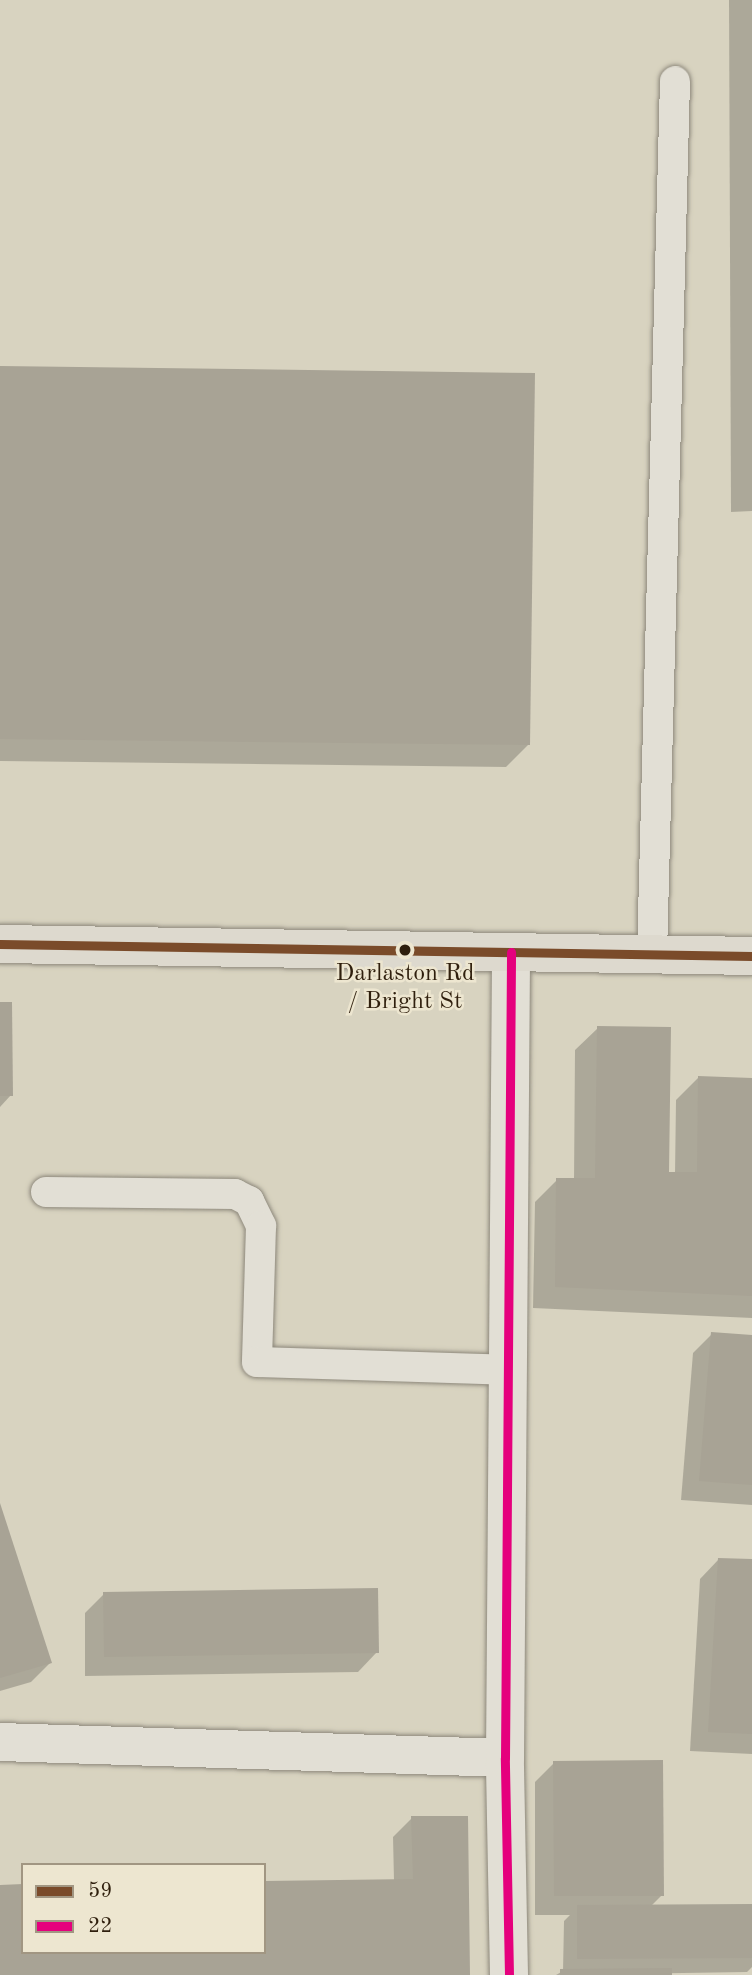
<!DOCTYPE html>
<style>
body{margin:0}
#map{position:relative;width:752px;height:1975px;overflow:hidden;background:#d8d3c0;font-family:"Old Standard TT",serif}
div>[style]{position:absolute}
.shadow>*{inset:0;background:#0003}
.building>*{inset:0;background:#a8a395}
.roads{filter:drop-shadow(0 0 2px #8d887b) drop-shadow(0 0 2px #8d887b)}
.service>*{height:30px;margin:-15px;padding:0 15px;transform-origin:15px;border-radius:15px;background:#e2dfd5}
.minor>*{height:38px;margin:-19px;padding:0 19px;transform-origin:19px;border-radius:19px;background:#e2dfd5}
.primary>*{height:38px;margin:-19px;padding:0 19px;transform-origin:19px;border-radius:19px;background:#ddd9ce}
.bus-1>*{height:9px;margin:-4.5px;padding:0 4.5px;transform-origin:4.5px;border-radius:4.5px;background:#7a4b2a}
.bus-2>*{height:9px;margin:-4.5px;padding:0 4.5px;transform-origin:4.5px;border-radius:4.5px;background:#e5007d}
.dots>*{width:19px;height:19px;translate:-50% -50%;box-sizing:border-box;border:4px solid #ede6d0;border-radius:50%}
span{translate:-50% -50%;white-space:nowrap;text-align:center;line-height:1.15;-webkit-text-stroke:5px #ede6d0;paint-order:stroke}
.bus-label{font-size:24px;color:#2f1f0d}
.legend{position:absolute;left:21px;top:1863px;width:245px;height:91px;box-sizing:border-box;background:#ede6d0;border:2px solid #a19682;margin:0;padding:9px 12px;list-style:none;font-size:21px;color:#2f1f0d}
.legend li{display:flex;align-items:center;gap:14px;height:35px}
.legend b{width:35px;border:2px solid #a19682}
</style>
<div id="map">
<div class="shadow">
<div style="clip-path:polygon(729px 0,752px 0,752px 511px,731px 512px)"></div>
<div style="clip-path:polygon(0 368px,528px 745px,506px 767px,0 761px)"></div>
<div style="clip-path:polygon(0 1004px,11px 1095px,0 1107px)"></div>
<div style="clip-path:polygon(598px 1028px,667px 1173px,675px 1173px,676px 1100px,698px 1078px,752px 1080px,752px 1318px,533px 1308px,535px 1202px,557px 1180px,574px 1180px,575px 1050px)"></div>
<div style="clip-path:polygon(712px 1334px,752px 1337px,752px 1505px,681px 1500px,693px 1353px)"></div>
<div style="clip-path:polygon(0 1507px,50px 1663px,31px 1682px,0 1691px)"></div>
<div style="clip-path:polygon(719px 1559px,752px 1561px,752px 1754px,690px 1751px,700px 1579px)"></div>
<div style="clip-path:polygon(104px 1594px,377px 1652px,358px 1672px,85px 1676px,85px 1613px)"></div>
<div style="clip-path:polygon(554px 1763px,662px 1895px,651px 1906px,752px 1906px,752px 1967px,747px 1972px,556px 1975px,563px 1971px,564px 1921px,570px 1915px,535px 1915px,535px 1782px)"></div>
<div style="clip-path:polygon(412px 1818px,469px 1975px,0 1975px,0 1886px,23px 1952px,264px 1952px,394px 1881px,393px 1837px)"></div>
</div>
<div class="building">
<div style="clip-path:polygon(0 366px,535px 373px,530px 745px,0 739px)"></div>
<div style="clip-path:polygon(0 1002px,12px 1002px,13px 1096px,0 1096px)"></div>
<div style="clip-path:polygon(597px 1026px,671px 1027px,669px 1172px,697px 1172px,698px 1076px,752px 1078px,752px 1296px,555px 1287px,556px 1178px,595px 1178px)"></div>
<div style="clip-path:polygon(711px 1332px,752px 1335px,752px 1485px,699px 1481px)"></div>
<div style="clip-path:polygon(0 1503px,52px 1663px,0 1678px)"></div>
<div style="clip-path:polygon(718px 1558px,752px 1559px,752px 1734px,708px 1732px)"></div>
<div style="clip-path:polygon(378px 1588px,379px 1653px,104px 1657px,103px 1592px)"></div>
<div style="clip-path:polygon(663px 1760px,664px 1896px,554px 1896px,553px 1761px)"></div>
<div style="clip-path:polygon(411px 1816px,468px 1816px,470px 1975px,0 1975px,0 1885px,23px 1884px,23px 1952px,264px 1952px,264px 1881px,413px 1879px)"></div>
<div style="clip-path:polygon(752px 1904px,752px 1958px,577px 1959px,577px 1905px)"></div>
<div style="clip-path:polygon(672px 1968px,672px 1975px,560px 1975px,560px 1969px)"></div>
</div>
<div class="roads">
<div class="service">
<div style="left:652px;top:954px;width:873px;rotate:-88.49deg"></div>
<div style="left:46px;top:1192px;width:189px;rotate:0.6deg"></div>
<div style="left:235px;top:1194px;width:16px;rotate:27deg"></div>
<div style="left:249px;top:1201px;width:28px;rotate:64deg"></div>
<div style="left:261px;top:1226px;width:136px;rotate:91.7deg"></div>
<div style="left:257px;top:1362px;width:251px;rotate:1.8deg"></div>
</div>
<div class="minor">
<div style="left:0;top:1742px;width:505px;rotate:1.81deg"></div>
<div style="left:509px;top:1975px;width:217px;rotate:-91.1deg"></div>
<div style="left:505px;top:1758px;width:806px;rotate:-89.57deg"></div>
</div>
<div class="primary">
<div style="left:0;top:944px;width:752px;rotate:0.91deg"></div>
</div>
</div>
<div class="bus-1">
<div style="left:0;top:944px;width:752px;rotate:0.91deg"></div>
</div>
<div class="bus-2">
<div style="left:509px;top:1975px;width:217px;rotate:-91.1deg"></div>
<div style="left:505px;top:1758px;width:806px;rotate:-89.57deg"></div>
</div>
<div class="dots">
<div style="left:405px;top:950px;background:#2f1f0d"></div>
</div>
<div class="bus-label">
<span style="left:405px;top:989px">Darlaston Rd<br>/ Bright St</span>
</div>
<ul class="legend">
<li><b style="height:9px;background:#7a4b2a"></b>59</li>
<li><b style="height:9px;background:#e5007d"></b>22</li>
</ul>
</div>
